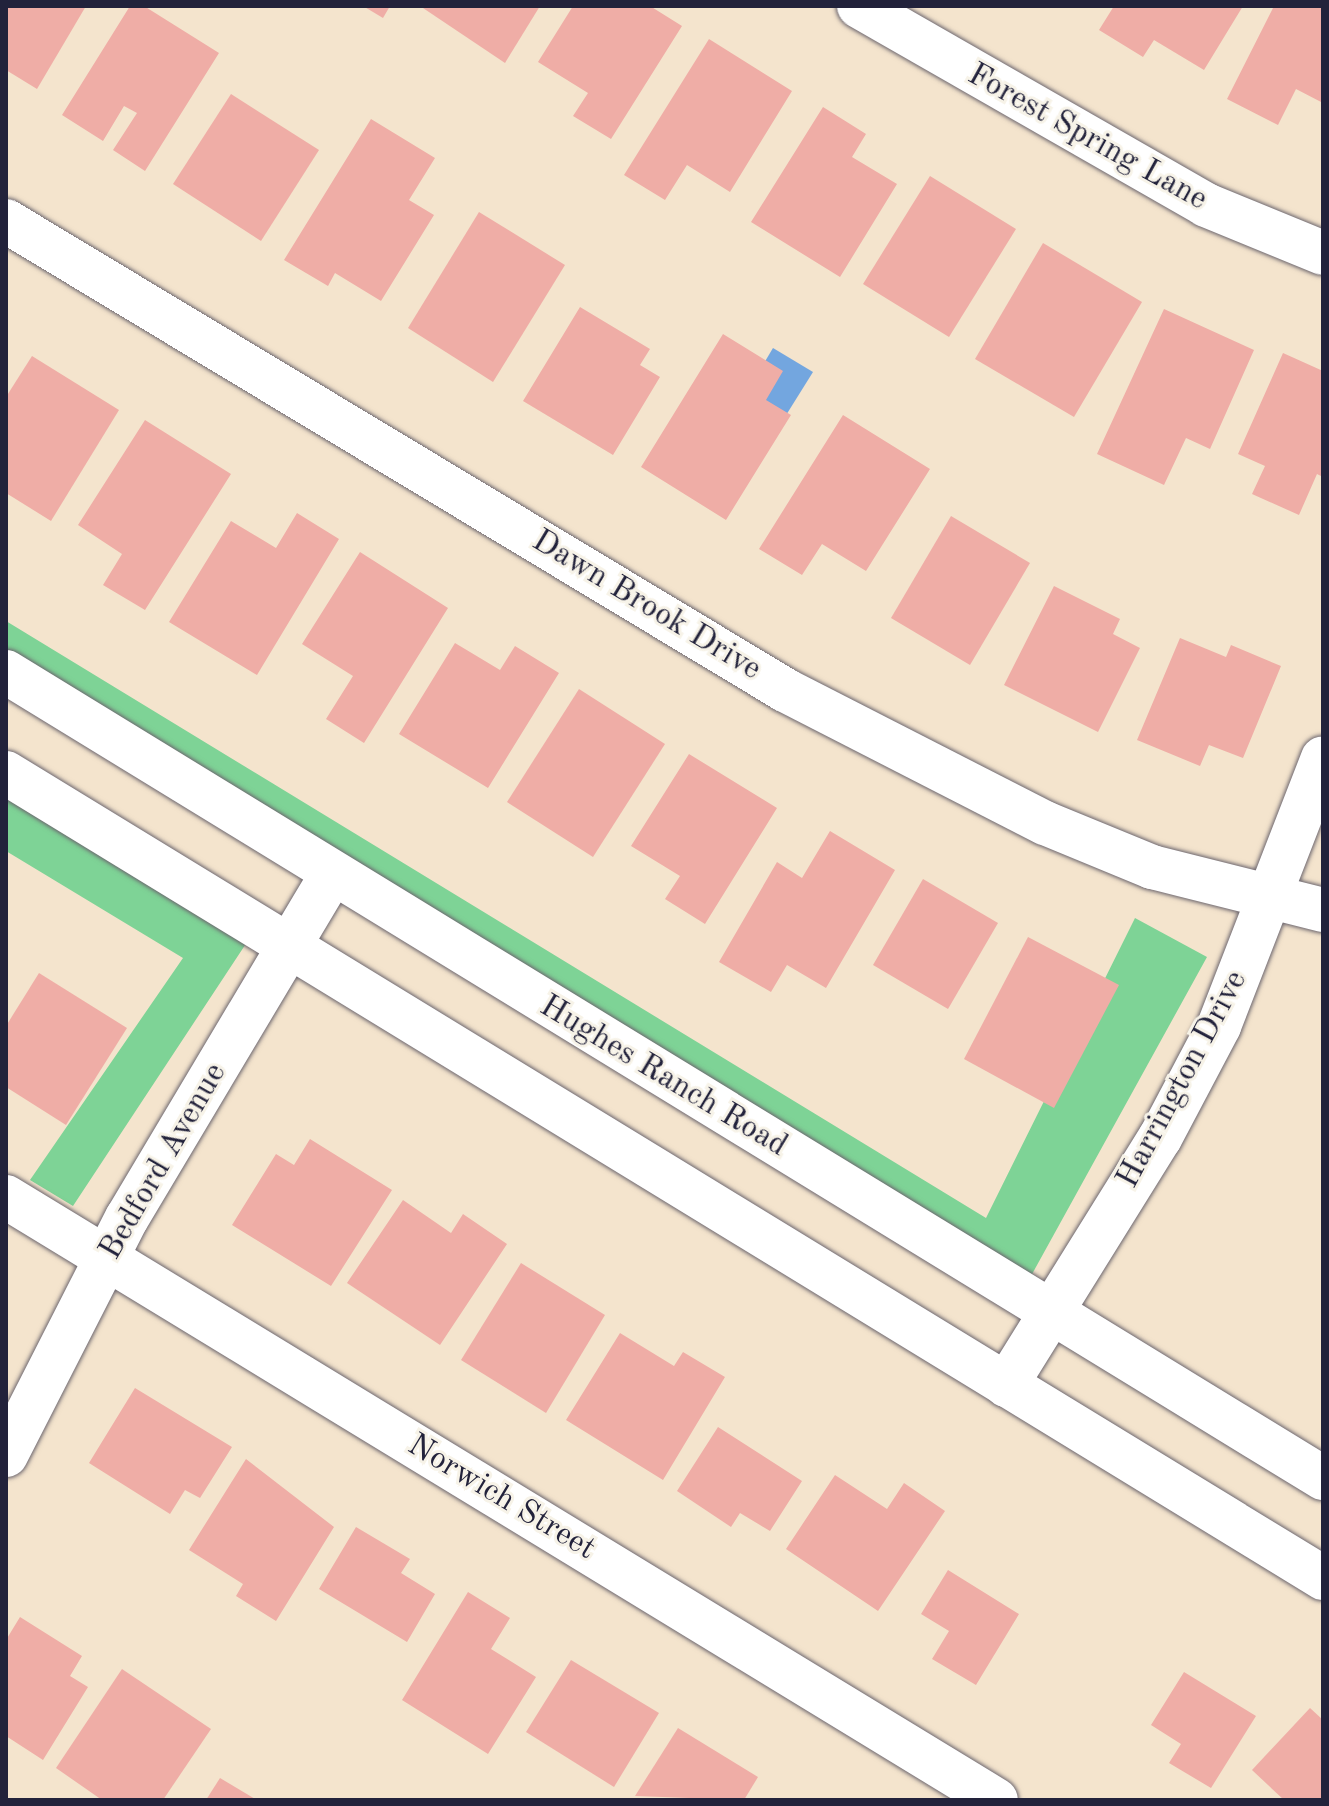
<!DOCTYPE html>
<style>
body{margin:0}
#map{position:relative;width:1329px;height:1806px;overflow:hidden;background:#f4e4cd;font-family:"Old Standard TT",serif}
div>[style]{position:absolute}
.green>*{inset:0;background:#7ed396}
.water>*{inset:0;background:#73a6df}
.building>*{inset:0;background:#efada6}
.roads{filter:drop-shadow(0 0 2px #6c666e) drop-shadow(0 0 2px #6c666e)}
.minor>*{height:44px;margin:-22px;padding:0 22px;transform-origin:22px;border-radius:22px;background:#fff}
span{translate:-50% -50%;white-space:nowrap;text-align:center;line-height:1.15;-webkit-text-stroke:6px #f7f3e8;paint-order:stroke}
.street-label{font-size:32px;color:#22223b}
.frame{position:absolute;inset:0;border:8px solid #22223b;pointer-events:none}
</style>
<div id="map">
<div class="green">
<div style="clip-path:polygon(6px 621px,986px 1218px,1135px 918px,1207px 957px,1015px 1305px,6px 688px)"></div>
<div style="clip-path:polygon(6px 776px,255px 930px,73px 1206px,30px 1180px,183px 958px,6px 851px)"></div>
</div>
<div class="water">
<div style="clip-path:polygon(773px 348px,813px 372px,783px 420px,745px 395px)"></div>
</div>
<div class="building">
<div style="clip-path:polygon(6px 6px,86px 6px,37px 89px,6px 70px)"></div>
<div style="clip-path:polygon(130px 6px,144px 6px,219px 53px,145px 171px,113px 150px,137px 113px,124px 106px,103px 141px,62px 115px)"></div>
<div style="clip-path:polygon(363px 6px,390px 6px,383px 18px)"></div>
<div style="clip-path:polygon(420px 6px,540px 6px,505px 63px)"></div>
<div style="clip-path:polygon(573px 6px,650px 6px,682px 26px,611px 139px,573px 116px,588px 93px,538px 62px)"></div>
<div style="clip-path:polygon(1114px 6px,1243px 6px,1204px 70px,1154px 40px,1143px 57px,1099px 30px)"></div>
<div style="clip-path:polygon(1274px 6px,1323px 6px,1323px 103px,1296px 89px,1278px 125px,1227px 99px)"></div>
<div style="clip-path:polygon(709px 39px,792px 91px,730px 192px,687px 165px,665px 200px,624px 175px)"></div>
<div style="clip-path:polygon(231px 94px,319px 150px,261px 241px,173px 184px)"></div>
<div style="clip-path:polygon(823px 107px,866px 134px,852px 157px,897px 184px,840px 277px,751px 222px)"></div>
<div style="clip-path:polygon(371px 119px,435px 158px,409px 200px,434px 215px,381px 301px,335px 273px,328px 286px,284px 260px)"></div>
<div style="clip-path:polygon(930px 176px,1016px 229px,949px 337px,863px 284px)"></div>
<div style="clip-path:polygon(479px 212px,565px 265px,493px 382px,408px 328px)"></div>
<div style="clip-path:polygon(1043px 243px,1142px 302px,1074px 417px,975px 359px)"></div>
<div style="clip-path:polygon(580px 307px,650px 349px,640px 365px,660px 377px,613px 455px,523px 401px)"></div>
<div style="clip-path:polygon(1164px 309px,1254px 350px,1210px 449px,1186px 438px,1164px 485px,1097px 454px)"></div>
<div style="clip-path:polygon(723px 334px,783px 371px,766px 400px,791px 415px,726px 520px,641px 467px)"></div>
<div style="clip-path:polygon(1283px 353px,1323px 371px,1323px 477px,1317px 474px,1299px 515px,1252px 494px,1265px 466px,1238px 454px)"></div>
<div style="clip-path:polygon(32px 356px,119px 410px,51px 521px,6px 493px,6px 397px)"></div>
<div style="clip-path:polygon(843px 415px,930px 469px,866px 571px,822px 544px,802px 575px,759px 549px)"></div>
<div style="clip-path:polygon(145px 420px,231px 474px,145px 610px,103px 585px,122px 554px,78px 525px)"></div>
<div style="clip-path:polygon(297px 513px,339px 539px,257px 675px,169px 622px,231px 521px,276px 548px)"></div>
<div style="clip-path:polygon(951px 516px,1030px 563px,970px 665px,891px 618px)"></div>
<div style="clip-path:polygon(360px 552px,448px 608px,364px 743px,326px 719px,353px 676px,302px 644px)"></div>
<div style="clip-path:polygon(1054px 586px,1120px 619px,1113px 634px,1140px 648px,1098px 732px,1004px 685px)"></div>
<div style="clip-path:polygon(1180px 638px,1226px 657px,1231px 645px,1281px 666px,1243px 758px,1209px 745px,1200px 766px,1137px 740px)"></div>
<div style="clip-path:polygon(455px 643px,500px 670px,515px 646px,559px 673px,488px 788px,399px 734px)"></div>
<div style="clip-path:polygon(579px 689px,665px 744px,593px 857px,507px 802px)"></div>
<div style="clip-path:polygon(689px 754px,777px 808px,705px 924px,665px 899px,680px 876px,631px 846px)"></div>
<div style="clip-path:polygon(830px 831px,895px 870px,826px 988px,787px 965px,771px 992px,719px 962px,777px 862px,802px 878px)"></div>
<div style="clip-path:polygon(923px 879px,998px 923px,948px 1009px,873px 965px)"></div>
<div style="clip-path:polygon(1028px 937px,1119px 985px,1054px 1108px,964px 1059px)"></div>
<div style="clip-path:polygon(39px 973px,127px 1028px,66px 1125px,6px 1087px,6px 1026px)"></div>
<div style="clip-path:polygon(310px 1139px,392px 1190px,331px 1286px,232px 1225px,276px 1154px,294px 1165px)"></div>
<div style="clip-path:polygon(403px 1200px,451px 1233px,463px 1214px,507px 1244px,440px 1345px,347px 1283px)"></div>
<div style="clip-path:polygon(521px 1263px,605px 1315px,546px 1413px,461px 1360px)"></div>
<div style="clip-path:polygon(620px 1333px,674px 1366px,683px 1352px,725px 1377px,663px 1480px,566px 1420px)"></div>
<div style="clip-path:polygon(135px 1388px,232px 1447px,200px 1498px,185px 1490px,170px 1514px,89px 1463px)"></div>
<div style="clip-path:polygon(718px 1427px,802px 1481px,770px 1531px,740px 1513px,731px 1527px,677px 1491px)"></div>
<div style="clip-path:polygon(246px 1459px,334px 1527px,276px 1621px,236px 1596px,243px 1584px,189px 1550px)"></div>
<div style="clip-path:polygon(835px 1475px,887px 1509px,904px 1483px,945px 1511px,878px 1611px,786px 1549px)"></div>
<div style="clip-path:polygon(356px 1527px,410px 1559px,401px 1573px,435px 1594px,407px 1642px,319px 1589px)"></div>
<div style="clip-path:polygon(948px 1570px,1019px 1614px,976px 1685px,932px 1659px,949px 1631px,921px 1614px)"></div>
<div style="clip-path:polygon(468px 1592px,510px 1618px,491px 1649px,536px 1677px,488px 1754px,402px 1700px)"></div>
<div style="clip-path:polygon(20px 1617px,82px 1656px,70px 1676px,88px 1687px,43px 1760px,6px 1736px,6px 1640px)"></div>
<div style="clip-path:polygon(571px 1660px,659px 1713px,614px 1787px,526px 1732px)"></div>
<div style="clip-path:polygon(122px 1669px,211px 1729px,163px 1800px,102px 1800px,56px 1768px)"></div>
<div style="clip-path:polygon(1184px 1672px,1256px 1716px,1211px 1788px,1169px 1763px,1181px 1744px,1151px 1725px)"></div>
<div style="clip-path:polygon(1310px 1708px,1323px 1720px,1323px 1800px,1284px 1800px,1252px 1770px)"></div>
<div style="clip-path:polygon(678px 1728px,758px 1777px,744px 1800px,635px 1796px)"></div>
<div style="clip-path:polygon(220px 1778px,257px 1800px,206px 1800px)"></div>
</div>
<div class="roads">
<div class="minor">
<div style="left:859px;top:6px;width:400px;rotate:29.8deg"></div>
<div style="left:1206px;top:205px;width:126px;rotate:22.3deg"></div>
<div style="left:6px;top:221px;width:909px;rotate:31.05deg"></div>
<div style="left:785px;top:690px;width:292px;rotate:27.1deg"></div>
<div style="left:1045px;top:823px;width:116px;rotate:22.4deg"></div>
<div style="left:1152px;top:867px;width:176px;rotate:14.1deg"></div>
<div style="left:6px;top:672px;width:1544px;rotate:31.47deg"></div>
<div style="left:6px;top:773px;width:1544px;rotate:31.43deg"></div>
<div style="left:6px;top:1197px;width:1159px;rotate:31.35deg"></div>
<div style="left:1006px;top:1385px;width:291px;rotate:-58.1deg"></div>
<div style="left:1160px;top:1138px;width:127px;rotate:-62.2deg"></div>
<div style="left:1219px;top:1026px;width:287px;rotate:-68.8deg"></div>
<div style="left:6px;top:1455px;width:266px;rotate:-63deg"></div>
<div style="left:127px;top:1218px;width:400px;rotate:-59.2deg"></div>
</div>
</div>
<div class="street-label">
<span style="left:1087px;top:138px;rotate:29deg">Forest Spring Lane</span>
<span style="left:646px;top:606px;rotate:31deg">Dawn Brook Drive</span>
<span style="left:663px;top:1077px;rotate:31deg">Hughes Ranch Road</span>
<span style="left:1183px;top:1080px;rotate:-62deg">Harrington Drive</span>
<span style="left:164px;top:1162px;rotate:-60deg">Bedford Avenue</span>
<span style="left:501px;top:1498px;rotate:31deg">Norwich Street</span>
</div>
<div class="frame"></div>
</div>
